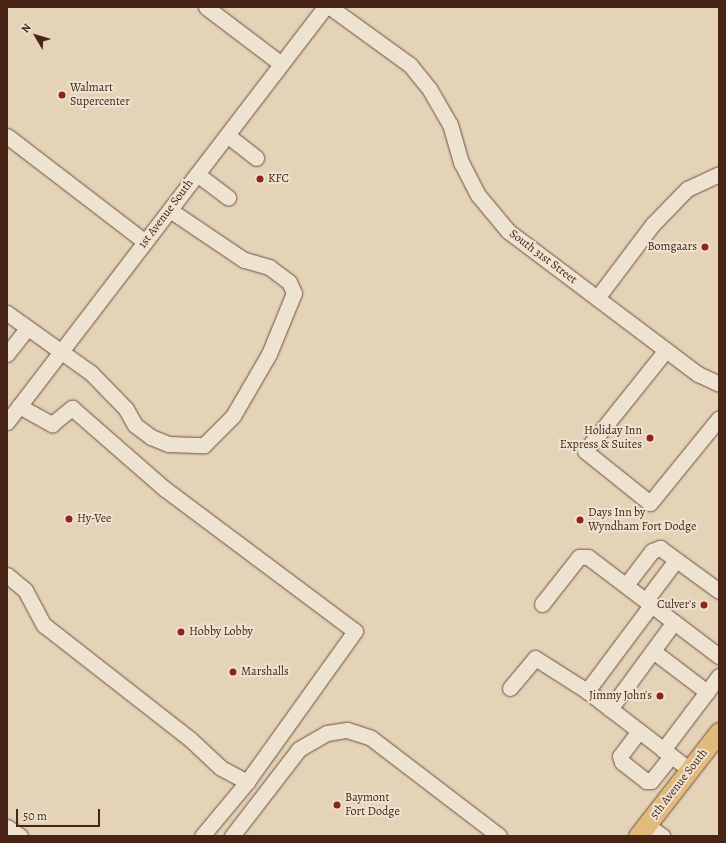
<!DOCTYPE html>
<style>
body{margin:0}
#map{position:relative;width:726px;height:843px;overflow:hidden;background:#e5d3b7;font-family:Alegreya,serif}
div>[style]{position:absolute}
.roads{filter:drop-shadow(0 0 1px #6e503e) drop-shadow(0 0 1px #6e503e)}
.minor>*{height:15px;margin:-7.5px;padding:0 7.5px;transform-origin:7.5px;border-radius:7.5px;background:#eee2d0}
.major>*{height:19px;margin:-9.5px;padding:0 9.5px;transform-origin:9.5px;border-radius:9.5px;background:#e2ba7c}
.dots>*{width:11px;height:11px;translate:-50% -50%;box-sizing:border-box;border:2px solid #eee2d0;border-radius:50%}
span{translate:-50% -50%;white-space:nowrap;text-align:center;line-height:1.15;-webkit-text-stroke:4px #eee2d0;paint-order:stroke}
.poi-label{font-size:12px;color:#472415}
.left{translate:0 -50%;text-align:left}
.right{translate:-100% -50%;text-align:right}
.street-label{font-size:12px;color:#472415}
.frame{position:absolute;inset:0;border:8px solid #472415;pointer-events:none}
.north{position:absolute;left:16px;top:16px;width:40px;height:40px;-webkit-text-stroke:3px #eee2d0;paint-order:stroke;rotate:308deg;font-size:11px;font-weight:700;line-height:16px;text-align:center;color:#472415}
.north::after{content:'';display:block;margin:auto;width:14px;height:18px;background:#472415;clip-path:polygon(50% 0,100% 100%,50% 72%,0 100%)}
.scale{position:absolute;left:16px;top:809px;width:84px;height:18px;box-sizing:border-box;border:2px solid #472415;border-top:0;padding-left:5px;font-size:12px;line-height:14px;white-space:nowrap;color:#472415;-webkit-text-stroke:3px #eee2d0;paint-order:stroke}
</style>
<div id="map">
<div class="roads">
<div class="minor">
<div style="left:206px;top:7px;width:94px;rotate:37.2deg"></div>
<div style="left:330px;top:7px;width:99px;rotate:35.9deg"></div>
<div style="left:410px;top:65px;width:32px;rotate:51deg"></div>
<div style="left:430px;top:90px;width:39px;rotate:60deg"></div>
<div style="left:450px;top:124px;width:40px;rotate:74deg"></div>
<div style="left:461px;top:162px;width:37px;rotate:63deg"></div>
<div style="left:478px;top:195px;width:47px;rotate:50.2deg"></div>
<div style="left:508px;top:231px;width:238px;rotate:37deg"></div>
<div style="left:698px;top:374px;width:23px;rotate:25deg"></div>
<div style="left:227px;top:135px;width:37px;rotate:38deg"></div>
<div style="left:7px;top:136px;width:174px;rotate:37.5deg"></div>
<div style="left:197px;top:174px;width:39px;rotate:37deg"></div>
<div style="left:597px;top:298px;width:93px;rotate:-52.9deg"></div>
<div style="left:653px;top:224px;width:49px;rotate:-45.8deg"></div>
<div style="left:687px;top:189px;width:35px;rotate:-25deg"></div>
<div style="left:7px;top:313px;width:103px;rotate:35.5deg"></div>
<div style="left:91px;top:373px;width:50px;rotate:45.8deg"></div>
<div style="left:126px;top:409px;width:18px;rotate:61deg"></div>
<div style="left:135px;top:425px;width:20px;rotate:37deg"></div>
<div style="left:151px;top:437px;width:18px;rotate:22deg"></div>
<div style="left:168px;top:444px;width:36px;rotate:2deg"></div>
<div style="left:204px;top:445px;width:41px;rotate:-45deg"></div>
<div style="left:233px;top:416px;width:72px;rotate:-59.9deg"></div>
<div style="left:269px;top:354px;width:66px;rotate:-67.7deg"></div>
<div style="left:294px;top:293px;width:12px;rotate:-114deg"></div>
<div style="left:289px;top:282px;width:25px;rotate:-143deg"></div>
<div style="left:269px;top:267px;width:26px;rotate:-164deg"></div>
<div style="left:244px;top:260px;width:89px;rotate:-146deg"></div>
<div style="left:666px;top:350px;width:129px;rotate:128.7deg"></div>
<div style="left:585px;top:451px;width:83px;rotate:38.7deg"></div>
<div style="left:650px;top:503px;width:109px;rotate:-50.9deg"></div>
<div style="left:7px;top:354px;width:33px;rotate:-52deg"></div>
<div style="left:19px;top:406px;width:38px;rotate:29deg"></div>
<div style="left:52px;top:424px;width:26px;rotate:-39deg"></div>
<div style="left:72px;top:408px;width:123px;rotate:41.1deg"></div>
<div style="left:165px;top:489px;width:237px;rotate:36.8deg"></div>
<div style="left:355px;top:631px;width:186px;rotate:125.6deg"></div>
<div style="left:247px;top:782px;width:70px;rotate:129.8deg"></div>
<div style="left:7px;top:422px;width:523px;rotate:-52.54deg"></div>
<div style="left:7px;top:575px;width:23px;rotate:40deg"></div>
<div style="left:25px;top:590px;width:40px;rotate:62deg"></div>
<div style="left:44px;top:625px;width:185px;rotate:38deg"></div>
<div style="left:190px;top:739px;width:42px;rotate:43.1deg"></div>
<div style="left:221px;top:768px;width:30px;rotate:28deg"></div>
<div style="left:626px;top:585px;width:43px;rotate:-52.6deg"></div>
<div style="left:652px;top:551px;width:9px;rotate:-21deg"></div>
<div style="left:660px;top:548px;width:73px;rotate:36.1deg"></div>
<div style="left:646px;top:600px;width:50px;rotate:-53.1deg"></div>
<div style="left:542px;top:604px;width:60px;rotate:-51.8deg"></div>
<div style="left:579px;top:557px;width:9px"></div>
<div style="left:588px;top:557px;width:164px;rotate:37.1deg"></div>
<div style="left:652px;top:604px;width:109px;rotate:126.8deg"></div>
<div style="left:587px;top:691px;width:130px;rotate:37.5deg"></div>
<div style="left:653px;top:651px;width:68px;rotate:37.2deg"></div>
<div style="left:510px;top:688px;width:39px;rotate:-50deg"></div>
<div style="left:535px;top:658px;width:62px;rotate:32.4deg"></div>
<div style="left:610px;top:709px;width:108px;rotate:-53.7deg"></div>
<div style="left:639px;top:731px;width:31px;rotate:127deg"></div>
<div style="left:620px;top:756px;width:6px;rotate:72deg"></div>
<div style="left:622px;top:762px;width:31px;rotate:38deg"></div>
<div style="left:646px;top:781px;width:5px"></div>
<div style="left:651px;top:781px;width:32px;rotate:-51deg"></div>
<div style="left:663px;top:750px;width:93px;rotate:-52.9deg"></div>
<div style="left:647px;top:825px;width:19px;rotate:36deg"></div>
<div style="left:7px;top:827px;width:16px;rotate:35deg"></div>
<div style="left:232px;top:836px;width:110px;rotate:-52.4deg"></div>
<div style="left:299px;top:749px;width:32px;rotate:-30deg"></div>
<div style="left:327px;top:733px;width:20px;rotate:-9deg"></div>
<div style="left:347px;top:730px;width:25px;rotate:18deg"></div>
<div style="left:371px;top:738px;width:161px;rotate:37.4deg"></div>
</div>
<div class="major">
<div style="left:638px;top:836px;width:132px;rotate:-52.1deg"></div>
</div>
</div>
<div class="dots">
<div style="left:62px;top:95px;background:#8f2418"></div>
<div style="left:260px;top:179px;background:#8f2418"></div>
<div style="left:705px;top:247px;background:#8f2418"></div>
<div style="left:650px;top:438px;background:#8f2418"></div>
<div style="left:69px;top:519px;background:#8f2418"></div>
<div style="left:580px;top:520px;background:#8f2418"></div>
<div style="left:704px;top:605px;background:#8f2418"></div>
<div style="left:181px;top:632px;background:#8f2418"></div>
<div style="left:233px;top:672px;background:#8f2418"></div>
<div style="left:660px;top:696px;background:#8f2418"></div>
<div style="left:337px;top:805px;background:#8f2418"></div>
</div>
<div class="poi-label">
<span class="left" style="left:70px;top:95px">Walmart<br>Supercenter</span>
<span class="left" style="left:268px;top:179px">KFC</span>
<span class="right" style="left:697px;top:247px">Bomgaars</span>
<span class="right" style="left:642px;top:438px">Holiday Inn<br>Express &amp; Suites</span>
<span class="left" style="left:588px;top:520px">Days Inn by<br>Wyndham Fort Dodge</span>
<span class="left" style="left:77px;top:519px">Hy-Vee</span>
<span class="right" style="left:696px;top:605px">Culver's</span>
<span class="left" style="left:189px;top:632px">Hobby Lobby</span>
<span class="left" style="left:241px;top:672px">Marshalls</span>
<span class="right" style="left:652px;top:696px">Jimmy John's</span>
<span class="left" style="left:345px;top:805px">Baymont<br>Fort Dodge</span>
</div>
<div class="street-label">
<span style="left:166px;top:214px;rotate:-53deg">1st Avenue South</span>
<span style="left:543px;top:257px;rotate:37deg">South 31st Street</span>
<span style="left:679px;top:784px;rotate:-52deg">5th Avenue South</span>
</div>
<div class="frame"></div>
<div class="north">N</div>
<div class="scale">50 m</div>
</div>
